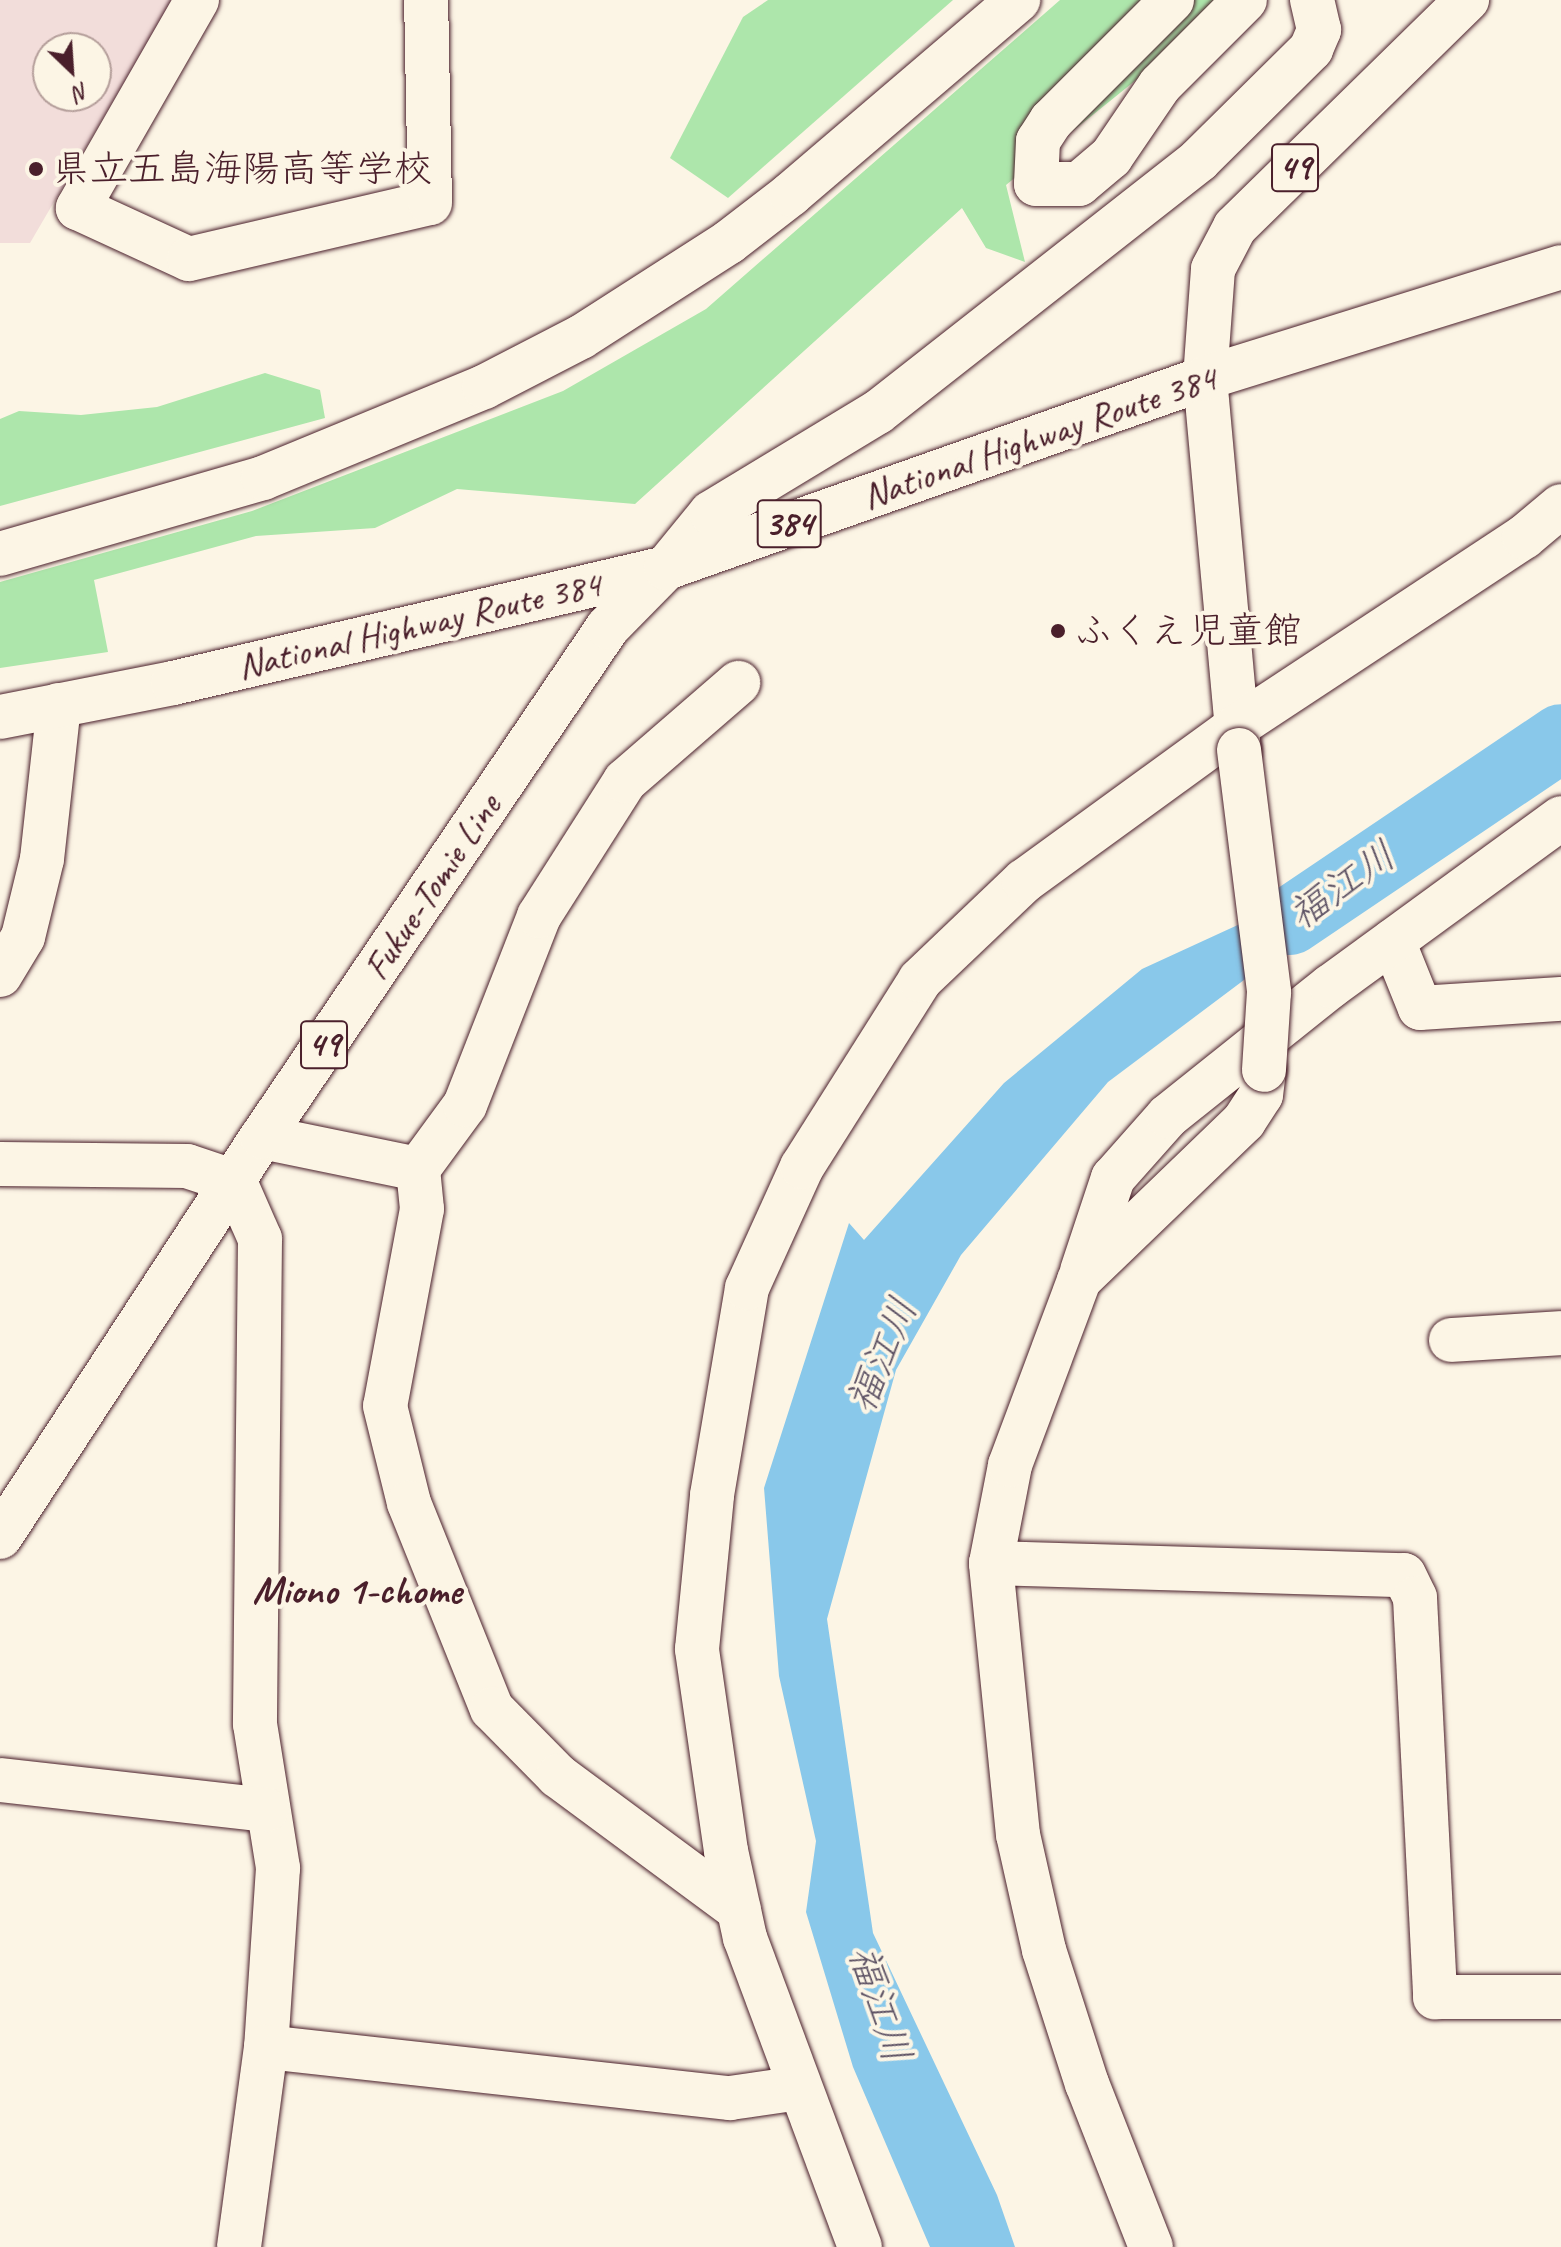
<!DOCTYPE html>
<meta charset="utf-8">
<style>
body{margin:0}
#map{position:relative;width:1561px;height:2247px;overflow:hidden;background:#fcf5e5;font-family:Caveat,"Klee One",sans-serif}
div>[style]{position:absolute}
.built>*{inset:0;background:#f2ddda}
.green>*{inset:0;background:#ade6ab}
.water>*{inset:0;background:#89c8ea}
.river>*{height:68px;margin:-34px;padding:0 34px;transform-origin:34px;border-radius:34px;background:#89c8ea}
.roads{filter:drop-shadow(0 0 2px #4a1f2b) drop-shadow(0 0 2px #4a1f2b)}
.minor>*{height:44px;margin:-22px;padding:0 22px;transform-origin:22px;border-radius:22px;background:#fcf5e5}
.major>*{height:44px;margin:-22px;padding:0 22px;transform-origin:22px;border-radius:22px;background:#fcf5e5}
.highway>*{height:44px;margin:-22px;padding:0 22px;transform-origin:22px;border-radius:22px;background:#fcf5e5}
.bridges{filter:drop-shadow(0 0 2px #4a1f2b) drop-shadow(0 0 2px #4a1f2b)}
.minor-bridge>*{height:44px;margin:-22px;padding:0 22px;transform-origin:22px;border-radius:22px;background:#fcf5e5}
.dots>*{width:22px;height:22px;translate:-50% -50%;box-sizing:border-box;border:4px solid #fcf5e5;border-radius:50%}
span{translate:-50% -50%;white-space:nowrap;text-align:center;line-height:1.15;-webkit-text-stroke:8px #fcf5e5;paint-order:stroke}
.shield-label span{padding:2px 6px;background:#fcf5e5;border:2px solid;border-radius:6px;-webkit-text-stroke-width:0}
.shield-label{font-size:36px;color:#4a1f2b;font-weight:700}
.poi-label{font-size:38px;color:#4a1f2b}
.left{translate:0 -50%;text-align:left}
.street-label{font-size:38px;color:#4a1f2b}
.water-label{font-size:40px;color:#5d5264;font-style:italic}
.neighbourhood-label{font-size:40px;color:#4a1f2b;font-weight:700}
.north{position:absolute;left:32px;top:32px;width:80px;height:80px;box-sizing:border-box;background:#fcf5e5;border:2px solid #b59f9b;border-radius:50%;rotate:155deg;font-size:22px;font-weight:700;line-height:32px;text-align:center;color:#4a1f2b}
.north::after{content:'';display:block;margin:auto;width:28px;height:36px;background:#4a1f2b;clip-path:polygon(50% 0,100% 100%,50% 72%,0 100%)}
</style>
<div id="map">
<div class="built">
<div style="clip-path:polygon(evenodd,0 0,172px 0,30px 243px,0 243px,0 0,48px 48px,96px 48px,96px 96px,48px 96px,48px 48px)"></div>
</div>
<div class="green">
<div style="clip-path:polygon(768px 0,953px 0,728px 198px,670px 158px,743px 17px)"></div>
<div style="clip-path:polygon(1060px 0,1235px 0,1006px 185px,1025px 262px,986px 248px,962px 208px,635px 504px,457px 489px,375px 528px,256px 536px,94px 580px,108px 652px,0 668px,0 582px,252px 511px,563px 391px,706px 309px)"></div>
<div style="clip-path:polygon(265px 373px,320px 390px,325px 418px,0 506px,0 419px,19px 411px,81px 415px,157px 407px)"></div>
</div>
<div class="water">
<div style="clip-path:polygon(1444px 830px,1108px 1082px,961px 1255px,896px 1370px,827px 1619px,873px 1933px,997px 2195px,1015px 2247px,930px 2247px,853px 2067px,806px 1912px,816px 1841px,779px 1676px,764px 1488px,849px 1223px,864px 1240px,1004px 1083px,1142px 969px)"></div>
</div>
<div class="river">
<div style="left:1290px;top:921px;width:327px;rotate:-34deg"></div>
</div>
<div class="roads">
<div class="minor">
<div style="left:197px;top:0;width:240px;rotate:119.8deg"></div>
<div style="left:78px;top:208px;width:122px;rotate:24.7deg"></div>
<div style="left:189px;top:259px;width:247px;rotate:-13.1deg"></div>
<div style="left:430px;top:203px;width:203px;rotate:-91.1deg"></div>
<div style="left:1172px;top:0;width:171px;rotate:135deg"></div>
<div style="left:1051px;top:121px;width:24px;rotate:123deg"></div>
<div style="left:1038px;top:141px;width:43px;rotate:92.7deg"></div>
<div style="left:1036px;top:184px;width:43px"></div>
<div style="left:1079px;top:184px;width:42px;rotate:-40.2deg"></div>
<div style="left:1111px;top:157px;width:87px;rotate:-55.8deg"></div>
<div style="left:1160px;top:85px;width:120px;rotate:-45deg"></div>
<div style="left:1205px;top:378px;width:374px;rotate:84.8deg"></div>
<div style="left:0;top:554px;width:274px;rotate:-16.1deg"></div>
<div style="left:263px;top:478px;width:239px;rotate:-22.4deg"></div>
<div style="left:484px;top:387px;width:109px;rotate:-27.3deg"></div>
<div style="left:581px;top:337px;width:176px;rotate:-32.7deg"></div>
<div style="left:729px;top:242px;width:78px;rotate:-37.7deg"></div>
<div style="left:791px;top:194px;width:299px;rotate:-40.5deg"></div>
<div style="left:666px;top:568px;width:71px;rotate:-50.7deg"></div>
<div style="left:711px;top:513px;width:195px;rotate:-31.2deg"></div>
<div style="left:878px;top:412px;width:408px;rotate:-38.1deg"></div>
<div style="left:1199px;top:160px;width:158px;rotate:-44.7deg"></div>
<div style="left:1311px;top:49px;width:21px;rotate:-67deg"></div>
<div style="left:1319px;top:30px;width:31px;rotate:-103deg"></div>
<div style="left:1393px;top:941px;width:72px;rotate:68.1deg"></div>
<div style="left:1420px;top:1008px;width:141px;rotate:-3.7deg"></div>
<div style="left:0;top:975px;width:44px;rotate:-58.8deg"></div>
<div style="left:23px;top:937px;width:80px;rotate:-76.3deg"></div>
<div style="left:42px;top:859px;width:155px;rotate:-83.7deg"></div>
<div style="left:262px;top:1137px;width:159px;rotate:11.6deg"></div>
<div style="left:418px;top:1169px;width:79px;rotate:-53.7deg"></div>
<div style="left:465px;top:1105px;width:203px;rotate:-68.6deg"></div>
<div style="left:539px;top:916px;width:160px;rotate:-57.5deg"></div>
<div style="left:625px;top:781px;width:150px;rotate:-40.9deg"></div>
<div style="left:0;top:1164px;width:187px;rotate:0.6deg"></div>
<div style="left:187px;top:1166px;width:51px;rotate:18.4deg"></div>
<div style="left:235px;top:1182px;width:62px;rotate:66.3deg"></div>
<div style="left:260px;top:1239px;width:485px;rotate:90.6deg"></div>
<div style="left:255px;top:1724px;width:146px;rotate:80.9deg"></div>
<div style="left:278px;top:1868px;width:179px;rotate:93.8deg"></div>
<div style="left:266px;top:2047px;width:202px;rotate:97.7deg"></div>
<div style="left:418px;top:1169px;width:40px;rotate:84.3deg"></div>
<div style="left:422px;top:1209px;width:200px;rotate:100.6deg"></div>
<div style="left:385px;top:1406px;width:100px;rotate:76.1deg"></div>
<div style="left:409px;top:1503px;width:222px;rotate:68.1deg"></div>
<div style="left:492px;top:1709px;width:94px;rotate:45.4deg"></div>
<div style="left:558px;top:1776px;width:225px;rotate:36.5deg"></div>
<div style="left:1082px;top:1271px;width:98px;rotate:-71.6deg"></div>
<div style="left:1113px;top:1178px;width:83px;rotate:-48.4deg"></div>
<div style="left:1168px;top:1116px;width:208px;rotate:-38.6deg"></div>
<div style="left:1331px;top:986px;width:285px;rotate:-36.1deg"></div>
<div style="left:1451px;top:1340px;width:110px;rotate:-3.6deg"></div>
<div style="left:991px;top:1563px;width:413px;rotate:1.7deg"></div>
<div style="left:1404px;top:1575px;width:25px;rotate:64deg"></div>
<div style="left:1415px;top:1598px;width:400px;rotate:87.1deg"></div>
<div style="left:1435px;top:1997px;width:126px"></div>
<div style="left:0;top:1780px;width:268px;rotate:6.4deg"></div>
<div style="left:266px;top:2047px;width:467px;rotate:6.3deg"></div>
<div style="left:730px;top:2098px;width:70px;rotate:-8.2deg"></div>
<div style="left:860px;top:2247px;width:330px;rotate:-110.4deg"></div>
<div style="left:745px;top:1938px;width:89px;rotate:-102.3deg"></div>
<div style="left:726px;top:1851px;width:204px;rotate:-98.2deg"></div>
<div style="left:697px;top:1649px;width:155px;rotate:-84.4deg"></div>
<div style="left:712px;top:1495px;width:210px;rotate:-80.4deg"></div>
<div style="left:747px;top:1288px;width:133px;rotate:-65.6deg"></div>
<div style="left:802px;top:1167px;width:221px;rotate:-57.7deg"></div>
<div style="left:920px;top:980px;width:144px;rotate:-43.6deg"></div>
<div style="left:1024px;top:881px;width:263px;rotate:-36deg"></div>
<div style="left:1237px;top:726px;width:344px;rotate:-33.4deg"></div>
<div style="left:1524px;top:537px;width:48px;rotate:-40deg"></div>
<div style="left:1151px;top:2247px;width:175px;rotate:-111.4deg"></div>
<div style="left:1087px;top:2084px;width:141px;rotate:-107.8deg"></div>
<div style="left:1044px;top:1950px;width:118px;rotate:-102.7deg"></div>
<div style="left:1018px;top:1835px;width:273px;rotate:-95.7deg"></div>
<div style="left:991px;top:1563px;width:100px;rotate:-79deg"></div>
<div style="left:1010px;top:1465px;width:197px;rotate:-69.5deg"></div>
<div style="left:1079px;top:1280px;width:229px;rotate:-43.9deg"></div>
<div style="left:1244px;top:1121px;width:31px;rotate:-57deg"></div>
<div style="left:1261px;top:1095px;width:25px;rotate:-83deg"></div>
</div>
<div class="major">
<div style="left:1205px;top:378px;width:109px;rotate:-85.8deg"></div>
<div style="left:1213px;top:269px;width:47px;rotate:-62.4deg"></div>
<div style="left:1235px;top:227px;width:325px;rotate:-44.4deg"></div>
<div style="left:0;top:1537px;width:478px;rotate:-56.8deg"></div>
<div style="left:262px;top:1137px;width:616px;rotate:-55.85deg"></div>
<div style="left:608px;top:627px;width:83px;rotate:-45.5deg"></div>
</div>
<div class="highway">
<div style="left:0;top:717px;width:176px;rotate:-11.1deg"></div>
<div style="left:173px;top:683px;width:506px;rotate:-13.13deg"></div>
<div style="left:666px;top:568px;width:572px;rotate:-19.42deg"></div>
<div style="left:1205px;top:378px;width:373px;rotate:-17.3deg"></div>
</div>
</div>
<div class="bridges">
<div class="minor-bridge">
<div style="left:1239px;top:750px;width:244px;rotate:82.9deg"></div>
<div style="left:1269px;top:992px;width:78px;rotate:93.7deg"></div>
</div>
</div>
<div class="dots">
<div style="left:36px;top:169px;background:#4a1f2b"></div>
<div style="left:1058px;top:631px;background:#4a1f2b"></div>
</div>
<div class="shield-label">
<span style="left:1295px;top:168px">49</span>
<span style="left:789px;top:524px">384</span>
<span style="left:324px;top:1045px">49</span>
</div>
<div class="poi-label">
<span class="left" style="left:52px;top:169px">県立五島海陽高等学校</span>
<span class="left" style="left:1074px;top:631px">ふくえ児童館</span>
</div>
<div class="street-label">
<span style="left:1039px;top:437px;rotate:-19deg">National Highway Route 384</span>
<span style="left:419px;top:625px;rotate:-13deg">National Highway Route 384</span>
<span style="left:432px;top:887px;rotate:-56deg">Fukue-Tomie Line</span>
</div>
<div class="water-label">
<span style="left:1342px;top:885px;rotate:-35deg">福江川</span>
<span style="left:882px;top:1355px;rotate:-67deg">福江川</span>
<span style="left:880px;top:2004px;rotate:72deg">福江川</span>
</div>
<div class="neighbourhood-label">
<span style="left:357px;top:1590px">Miono 1-chome</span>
</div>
<div class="north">N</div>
</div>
